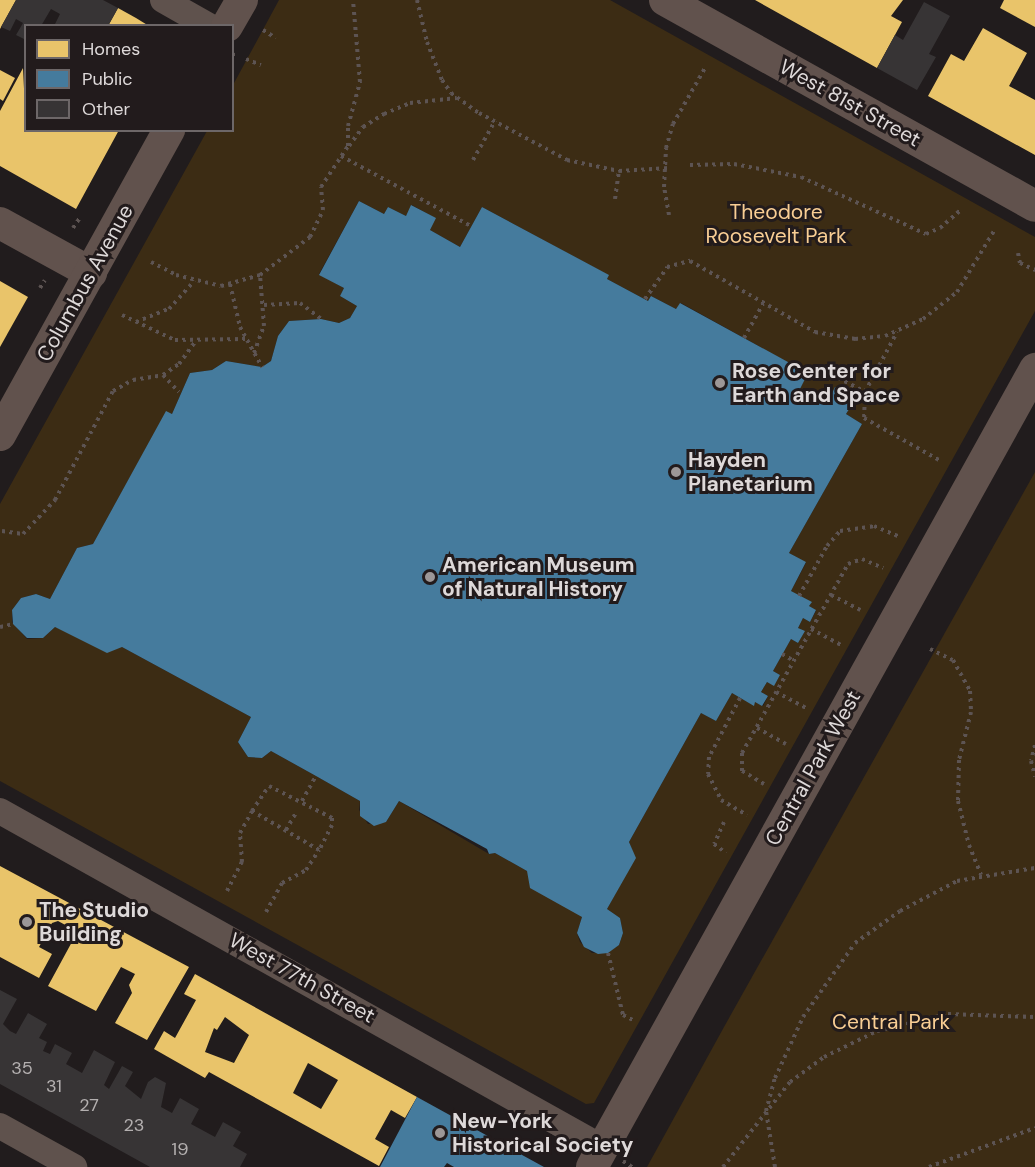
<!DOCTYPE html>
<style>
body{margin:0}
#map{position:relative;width:1035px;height:1167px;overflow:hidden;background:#211c1d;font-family:"DM Sans",sans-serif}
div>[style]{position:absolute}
.green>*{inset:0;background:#3c2c14}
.homes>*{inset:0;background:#e9c46a}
.public>*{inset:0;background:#457b9d}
.building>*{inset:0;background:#373435}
.path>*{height:4px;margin-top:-2px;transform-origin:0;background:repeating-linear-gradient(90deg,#5d5453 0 3px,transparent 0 7.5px)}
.minor>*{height:26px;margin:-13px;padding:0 13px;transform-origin:13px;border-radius:13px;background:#5f524d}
.major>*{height:32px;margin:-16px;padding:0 16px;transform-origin:16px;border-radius:16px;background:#61524d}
.dots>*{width:16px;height:16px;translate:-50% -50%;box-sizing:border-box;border:3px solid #221b1c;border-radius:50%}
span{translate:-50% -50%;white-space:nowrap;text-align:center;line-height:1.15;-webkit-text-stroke:6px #221b1c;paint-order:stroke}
.number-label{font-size:18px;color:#b4b0b0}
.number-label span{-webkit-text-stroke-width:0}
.street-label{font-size:21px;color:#ded9d9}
.park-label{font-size:21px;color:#f9ce94}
.poi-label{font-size:21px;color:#ded9d9;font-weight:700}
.left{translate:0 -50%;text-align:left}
.legend{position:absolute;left:24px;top:24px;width:210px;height:108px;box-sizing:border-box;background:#221b1c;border:2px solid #6d6768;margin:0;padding:8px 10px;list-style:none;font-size:18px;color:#ded9d9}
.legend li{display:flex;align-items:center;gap:12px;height:30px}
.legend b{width:30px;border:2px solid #6d6768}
</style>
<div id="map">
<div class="green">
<div style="clip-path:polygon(evenodd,279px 0,610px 0,1035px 237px,1035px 311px,594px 1103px,586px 1104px,0 781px,0 504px,207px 131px,232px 130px,233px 85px,279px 0,359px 201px,384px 214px,388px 207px,406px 216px,412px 205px,435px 218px,430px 230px,460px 247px,482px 207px,608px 275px,607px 279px,648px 301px,651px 296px,676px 309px,681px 303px,807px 373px,800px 389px,827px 403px,835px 387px,855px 399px,846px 414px,862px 424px,789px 553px,806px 563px,791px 591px,811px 603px,809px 606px,816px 611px,810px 622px,803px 618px,798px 628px,804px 632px,798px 643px,791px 639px,773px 671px,780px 675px,774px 685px,767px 682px,761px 692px,768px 696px,763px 706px,755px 702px,753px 705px,732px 693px,716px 721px,701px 713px,629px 842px,635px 858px,607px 909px,620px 918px,623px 933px,619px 945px,606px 953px,592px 953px,580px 942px,577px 933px,582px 917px,527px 871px,495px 853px,489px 854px,399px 801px,386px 822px,368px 824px,359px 810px,360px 801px,316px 776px,271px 751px,262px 758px,248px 757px,238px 742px,251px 717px,122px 647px,55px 627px,43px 638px,27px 639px,12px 622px,12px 610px,21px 598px,36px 594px,50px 599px,77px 548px,93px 544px,166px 412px,172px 414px,190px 373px,212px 370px,226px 361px,262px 367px,271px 361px,278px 336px,289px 321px,321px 319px,339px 323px,350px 318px,357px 306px,340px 296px,344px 288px,319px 274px,359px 201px)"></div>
<div style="clip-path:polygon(1035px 472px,1035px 1167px,647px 1167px,724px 1027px)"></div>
</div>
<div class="homes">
<div style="clip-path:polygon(0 0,16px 0,0 29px)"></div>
<div style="clip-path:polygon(755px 0,903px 0,891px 16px,902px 22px,877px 68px)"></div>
<div style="clip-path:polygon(1004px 0,1035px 0,1035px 27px,1000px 8px)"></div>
<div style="clip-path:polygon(118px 8px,136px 18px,149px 26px,108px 26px)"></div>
<div style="clip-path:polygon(983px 28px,1027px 53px,1009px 86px,1035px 100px,1035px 155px,928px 96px,951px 54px,964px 61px)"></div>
<div style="clip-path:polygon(23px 68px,26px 130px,119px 130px,76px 209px,0 166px,0 111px)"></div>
<div style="clip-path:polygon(0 70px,15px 78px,3px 101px,0 99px)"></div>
<div style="clip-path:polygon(0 281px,28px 297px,0 347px)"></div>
<div style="clip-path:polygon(0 866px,189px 967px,147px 1040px,115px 1023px,132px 993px,129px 985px,135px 974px,121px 967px,96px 1011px,48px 986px,73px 940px,64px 935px,69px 927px,58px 921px,52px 923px,39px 947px,52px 954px,39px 978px,0 957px)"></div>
<div style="clip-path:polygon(evenodd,195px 974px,417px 1097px,405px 1118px,391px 1110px,375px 1139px,389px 1147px,379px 1166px,209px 1072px,205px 1078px,154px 1049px,164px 1031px,175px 1038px,196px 1000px,184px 994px,195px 974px,225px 1017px,249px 1035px,234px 1063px,205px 1052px,214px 1028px,217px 1030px,225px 1017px,195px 974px,308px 1063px,338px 1080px,321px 1109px,293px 1093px,308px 1063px)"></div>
</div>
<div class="public">
<div style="clip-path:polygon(359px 201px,384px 214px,388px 207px,406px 216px,411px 205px,436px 218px,430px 230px,460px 247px,482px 207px,609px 275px,607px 279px,648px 301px,651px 296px,676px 309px,680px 303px,808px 373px,800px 389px,827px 403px,835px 387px,856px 398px,846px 414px,862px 424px,789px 553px,806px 562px,791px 591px,812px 602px,809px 606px,816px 610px,810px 622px,803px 618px,798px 628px,805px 631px,798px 643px,791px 639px,773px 671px,780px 675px,774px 686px,767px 682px,761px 692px,768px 696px,762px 706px,755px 702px,754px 706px,732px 693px,716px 721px,701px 713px,629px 842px,636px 858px,607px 909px,620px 918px,623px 933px,619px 945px,608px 953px,598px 954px,584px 947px,577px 933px,582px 917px,530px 888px,527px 871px,495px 853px,489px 854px,487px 849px,399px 801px,386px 822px,374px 826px,360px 816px,360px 801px,316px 776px,271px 751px,262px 758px,248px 757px,238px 742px,251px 717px,122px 647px,107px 653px,55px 627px,43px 638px,27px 638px,13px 624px,12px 610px,21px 598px,36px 594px,50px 599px,77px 548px,93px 544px,166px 411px,172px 414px,190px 373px,212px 370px,226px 361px,262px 367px,271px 361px,278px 336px,289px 321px,321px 319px,339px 323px,350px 318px,357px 306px,340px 296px,344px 288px,319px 275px)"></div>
<div style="clip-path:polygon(417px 1097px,544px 1167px,454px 1167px,447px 1163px,444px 1167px,380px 1167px)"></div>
</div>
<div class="building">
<div style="clip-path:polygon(16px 0,103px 0,118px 8px,108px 26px,54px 26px,60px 14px,51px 9px,41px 26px,26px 26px,26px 40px,16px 35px,23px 23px,16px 19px,10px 31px,1px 27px)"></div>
<div style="clip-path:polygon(924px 2px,950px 16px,929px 54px,936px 57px,917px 90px,877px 68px,895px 35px,903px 40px)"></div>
<div style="clip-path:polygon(0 990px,17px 999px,3px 1024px,10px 1031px,16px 1034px,28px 1013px,47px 1024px,39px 1038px,47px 1042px,43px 1051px,50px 1054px,55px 1044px,72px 1053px,66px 1064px,82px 1073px,94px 1050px,115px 1062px,104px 1085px,109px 1089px,122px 1066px,133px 1072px,125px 1086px,141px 1099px,148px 1082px,155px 1077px,166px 1083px,161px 1107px,172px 1113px,180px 1098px,199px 1109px,191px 1124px,215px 1137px,223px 1122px,241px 1132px,233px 1146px,247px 1154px,240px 1167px,150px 1167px,0 1084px)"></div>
</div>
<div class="path">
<div style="left:417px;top:0;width:43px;rotate:76.6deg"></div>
<div style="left:427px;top:42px;width:41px;rotate:68.5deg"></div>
<div style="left:442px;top:80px;width:16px;rotate:55deg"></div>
<div style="left:451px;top:93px;width:34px;rotate:36deg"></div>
<div style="left:479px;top:113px;width:100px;rotate:28.1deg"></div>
<div style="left:567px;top:160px;width:53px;rotate:11.9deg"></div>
<div style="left:619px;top:171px;width:50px;rotate:-3.4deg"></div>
<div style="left:263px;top:30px;width:15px;rotate:32deg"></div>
<div style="left:232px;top:54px;width:5px;rotate:22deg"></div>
<div style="left:246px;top:59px;width:16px;rotate:22deg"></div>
<div style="left:349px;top:146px;width:24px;rotate:-54deg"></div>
<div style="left:363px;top:127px;width:25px;rotate:-32deg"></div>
<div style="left:384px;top:114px;width:28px;rotate:-23deg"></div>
<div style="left:410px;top:103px;width:47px;rotate:-6.1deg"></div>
<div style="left:341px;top:156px;width:148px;rotate:28.3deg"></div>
<div style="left:473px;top:160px;width:45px;rotate:-60.6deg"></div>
<div style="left:690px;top:165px;width:44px;rotate:-1.3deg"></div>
<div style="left:734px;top:164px;width:68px;rotate:11deg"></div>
<div style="left:801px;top:177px;width:137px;rotate:24.5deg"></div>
<div style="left:926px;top:234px;width:15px;rotate:-23deg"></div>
<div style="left:940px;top:228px;width:28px;rotate:-41deg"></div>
<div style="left:615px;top:199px;width:28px;rotate:-82deg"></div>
<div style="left:669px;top:215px;width:28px;rotate:-100deg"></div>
<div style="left:664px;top:187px;width:39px;rotate:-87deg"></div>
<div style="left:666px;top:148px;width:25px;rotate:-74deg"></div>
<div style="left:673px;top:124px;width:64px;rotate:-60.3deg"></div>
<div style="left:73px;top:228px;width:11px;rotate:-56deg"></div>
<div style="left:1018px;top:253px;width:10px;rotate:79deg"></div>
<div style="left:1020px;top:263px;width:17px;rotate:25deg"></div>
<div style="left:151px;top:262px;width:28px;rotate:27deg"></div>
<div style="left:176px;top:275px;width:46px;rotate:13.7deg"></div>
<div style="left:221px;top:286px;width:41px;rotate:-15.8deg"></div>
<div style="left:260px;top:275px;width:63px;rotate:-37.2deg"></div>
<div style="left:310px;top:237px;width:30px;rotate:-64deg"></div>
<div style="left:323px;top:210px;width:23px;rotate:-95deg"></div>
<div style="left:321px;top:187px;width:49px;rotate:-56.6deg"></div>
<div style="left:348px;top:146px;width:20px;rotate:-90deg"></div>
<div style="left:348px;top:126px;width:46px;rotate:-74.7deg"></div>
<div style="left:360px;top:82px;width:82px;rotate:-94.9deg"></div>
<div style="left:230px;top:284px;width:44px;rotate:76.9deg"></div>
<div style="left:240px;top:327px;width:46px;rotate:61.2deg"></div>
<div style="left:40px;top:288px;width:9px;rotate:-58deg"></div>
<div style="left:645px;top:299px;width:39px;rotate:-55deg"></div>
<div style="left:667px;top:267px;width:24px;rotate:-15deg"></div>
<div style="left:690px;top:261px;width:144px;rotate:29.6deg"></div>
<div style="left:815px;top:332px;width:41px;rotate:9.9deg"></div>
<div style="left:855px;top:339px;width:30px;rotate:-6deg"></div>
<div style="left:885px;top:336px;width:42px;rotate:-24.1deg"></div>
<div style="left:923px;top:319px;width:43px;rotate:-38.5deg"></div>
<div style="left:957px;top:292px;width:71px;rotate:-58.8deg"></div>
<div style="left:264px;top:305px;width:36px;rotate:-3deg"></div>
<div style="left:300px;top:303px;width:26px;rotate:37deg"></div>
<div style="left:122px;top:315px;width:59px;rotate:25.3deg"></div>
<div style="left:175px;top:340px;width:70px;rotate:-0.8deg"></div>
<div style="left:136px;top:322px;width:35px;rotate:-22deg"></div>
<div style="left:169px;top:309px;width:38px;rotate:-48deg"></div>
<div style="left:744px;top:338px;width:39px;rotate:-61deg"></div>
<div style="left:254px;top:353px;width:29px;rotate:-70deg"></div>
<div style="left:264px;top:326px;width:51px;rotate:-94.5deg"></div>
<div style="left:818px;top:367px;width:53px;rotate:28deg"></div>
<div style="left:865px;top:392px;width:68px;rotate:-61.9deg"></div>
<div style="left:163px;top:375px;width:23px;rotate:47deg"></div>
<div style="left:865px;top:392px;width:26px;rotate:92deg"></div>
<div style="left:864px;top:418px;width:88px;rotate:29.2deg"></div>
<div style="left:2px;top:531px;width:21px;rotate:8deg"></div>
<div style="left:23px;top:534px;width:47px;rotate:-46.7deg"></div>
<div style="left:55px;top:500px;width:123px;rotate:-62deg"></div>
<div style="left:113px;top:391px;width:23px;rotate:-29deg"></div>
<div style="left:133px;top:380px;width:30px;rotate:-9deg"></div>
<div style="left:163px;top:375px;width:19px;rotate:-35deg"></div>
<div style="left:179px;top:364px;width:26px;rotate:-54deg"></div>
<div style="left:831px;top:595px;width:33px;rotate:27deg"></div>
<div style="left:799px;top:596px;width:57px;rotate:-60.8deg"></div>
<div style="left:827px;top:546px;width:20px;rotate:-49deg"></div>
<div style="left:840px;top:531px;width:34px;rotate:-8deg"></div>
<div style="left:874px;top:526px;width:28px;rotate:23deg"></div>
<div style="left:0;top:627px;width:13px;rotate:-13deg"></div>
<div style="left:811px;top:629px;width:34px;rotate:28deg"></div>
<div style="left:930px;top:649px;width:25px;rotate:26deg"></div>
<div style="left:953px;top:660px;width:35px;rotate:61deg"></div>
<div style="left:970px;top:691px;width:21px;rotate:87deg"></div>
<div style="left:971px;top:712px;width:49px;rotate:104deg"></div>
<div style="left:959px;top:760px;width:41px;rotate:91.4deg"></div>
<div style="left:958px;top:801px;width:45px;rotate:76deg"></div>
<div style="left:969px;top:845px;width:32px;rotate:68deg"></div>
<div style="left:782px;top:654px;width:14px;rotate:30deg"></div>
<div style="left:776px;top:692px;width:34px;rotate:28deg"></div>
<div style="left:740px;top:698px;width:67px;rotate:117.7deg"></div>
<div style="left:709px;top:757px;width:17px;rotate:93deg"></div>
<div style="left:708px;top:774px;width:29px;rotate:63deg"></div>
<div style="left:721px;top:800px;width:30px;rotate:30deg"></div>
<div style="left:757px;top:728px;width:33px;rotate:29deg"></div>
<div style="left:1035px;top:745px;width:16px;rotate:104deg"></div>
<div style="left:1031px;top:761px;width:16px;rotate:75deg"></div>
<div style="left:764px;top:784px;width:26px;rotate:-149deg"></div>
<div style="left:742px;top:771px;width:18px;rotate:-90deg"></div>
<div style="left:742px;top:753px;width:217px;rotate:-60.7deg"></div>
<div style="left:848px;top:564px;width:15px;rotate:-20deg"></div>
<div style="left:862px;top:559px;width:23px;rotate:23deg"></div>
<div style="left:269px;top:786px;width:71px;rotate:26.9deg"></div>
<div style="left:332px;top:818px;width:7px;rotate:90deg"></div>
<div style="left:332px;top:825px;width:28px;rotate:117deg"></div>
<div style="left:319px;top:850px;width:78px;rotate:-149.8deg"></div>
<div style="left:252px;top:811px;width:30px;rotate:-56deg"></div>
<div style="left:302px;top:801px;width:29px;rotate:-61deg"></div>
<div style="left:724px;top:822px;width:24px;rotate:114deg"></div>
<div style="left:714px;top:844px;width:15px;rotate:37deg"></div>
<div style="left:286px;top:830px;width:22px;rotate:-60deg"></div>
<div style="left:227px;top:891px;width:33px;rotate:-63deg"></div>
<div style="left:242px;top:862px;width:29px;rotate:-94deg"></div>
<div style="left:240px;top:833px;width:25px;rotate:-61deg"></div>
<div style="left:266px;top:912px;width:33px;rotate:-61deg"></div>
<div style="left:282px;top:883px;width:27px;rotate:-28deg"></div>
<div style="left:306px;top:870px;width:24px;rotate:-57deg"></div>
<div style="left:608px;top:953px;width:64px;rotate:76.4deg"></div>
<div style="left:623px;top:1015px;width:11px;rotate:27deg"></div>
<div style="left:623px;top:1161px;width:11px;rotate:34deg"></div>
<div style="left:723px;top:1167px;width:108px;rotate:-51.8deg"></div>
<div style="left:790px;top:1082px;width:42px;rotate:-36.3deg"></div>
<div style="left:824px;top:1057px;width:59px;rotate:-26.1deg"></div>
<div style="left:877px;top:1031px;width:73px;rotate:-13.5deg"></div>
<div style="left:948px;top:1014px;width:87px;rotate:2deg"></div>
<div style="left:775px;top:1167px;width:57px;rotate:-99.1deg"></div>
<div style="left:766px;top:1111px;width:34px;rotate:-75deg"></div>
<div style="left:775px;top:1078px;width:67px;rotate:-65.3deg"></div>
<div style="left:803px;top:1017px;width:90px;rotate:-54.9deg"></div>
<div style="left:855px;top:943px;width:55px;rotate:-35.4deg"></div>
<div style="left:900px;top:911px;width:64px;rotate:-27.8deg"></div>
<div style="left:957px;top:881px;width:79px;rotate:-9.5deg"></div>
<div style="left:929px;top:1167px;width:113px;rotate:-20.2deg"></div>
</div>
<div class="minor">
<div style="left:163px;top:0;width:53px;rotate:29.5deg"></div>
<div style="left:0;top:811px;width:691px;rotate:29.2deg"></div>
<div style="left:0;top:1126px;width:85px;rotate:29deg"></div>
</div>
<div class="major">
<div style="left:665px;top:0;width:423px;rotate:29.1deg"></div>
<div style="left:227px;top:26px;width:30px;rotate:-60deg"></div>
<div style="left:0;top:223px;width:104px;rotate:28.8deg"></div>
<div style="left:0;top:435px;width:349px;rotate:-61deg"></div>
<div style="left:592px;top:1167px;width:913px;rotate:-60.96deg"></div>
</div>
<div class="dots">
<div style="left:720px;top:383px;background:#9c9797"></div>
<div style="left:676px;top:472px;background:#9c9797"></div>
<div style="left:430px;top:577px;background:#9c9797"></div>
<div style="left:27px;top:922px;background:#9c9797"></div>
<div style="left:440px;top:1133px;background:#9c9797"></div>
</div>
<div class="number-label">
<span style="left:22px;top:1068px">35</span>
<span style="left:54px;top:1086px">31</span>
<span style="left:89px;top:1105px">27</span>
<span style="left:134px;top:1125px">23</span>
<span style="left:180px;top:1149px">19</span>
</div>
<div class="street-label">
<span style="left:850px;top:103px;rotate:29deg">West 81st Street</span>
<span style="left:85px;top:283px;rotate:-61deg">Columbus Avenue</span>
<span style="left:813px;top:768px;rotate:-61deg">Central Park West</span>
<span style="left:302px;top:978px;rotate:29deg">West 77th Street</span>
</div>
<div class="park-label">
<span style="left:776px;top:224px">Theodore<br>Roosevelt Park</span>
<span style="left:891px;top:1022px">Central Park</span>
</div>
<div class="poi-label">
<span class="left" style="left:732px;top:383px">Rose Center for<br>Earth and Space</span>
<span class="left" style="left:688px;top:472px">Hayden<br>Planetarium</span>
<span class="left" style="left:442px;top:577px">American Museum<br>of Natural History</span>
<span class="left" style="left:39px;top:922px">The Studio<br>Building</span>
<span class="left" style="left:452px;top:1133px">New-York<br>Historical Society</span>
</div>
<ul class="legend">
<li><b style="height:16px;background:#e9c46a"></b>Homes</li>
<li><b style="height:16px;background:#457b9d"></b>Public</li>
<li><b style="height:16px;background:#373435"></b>Other</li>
</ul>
</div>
